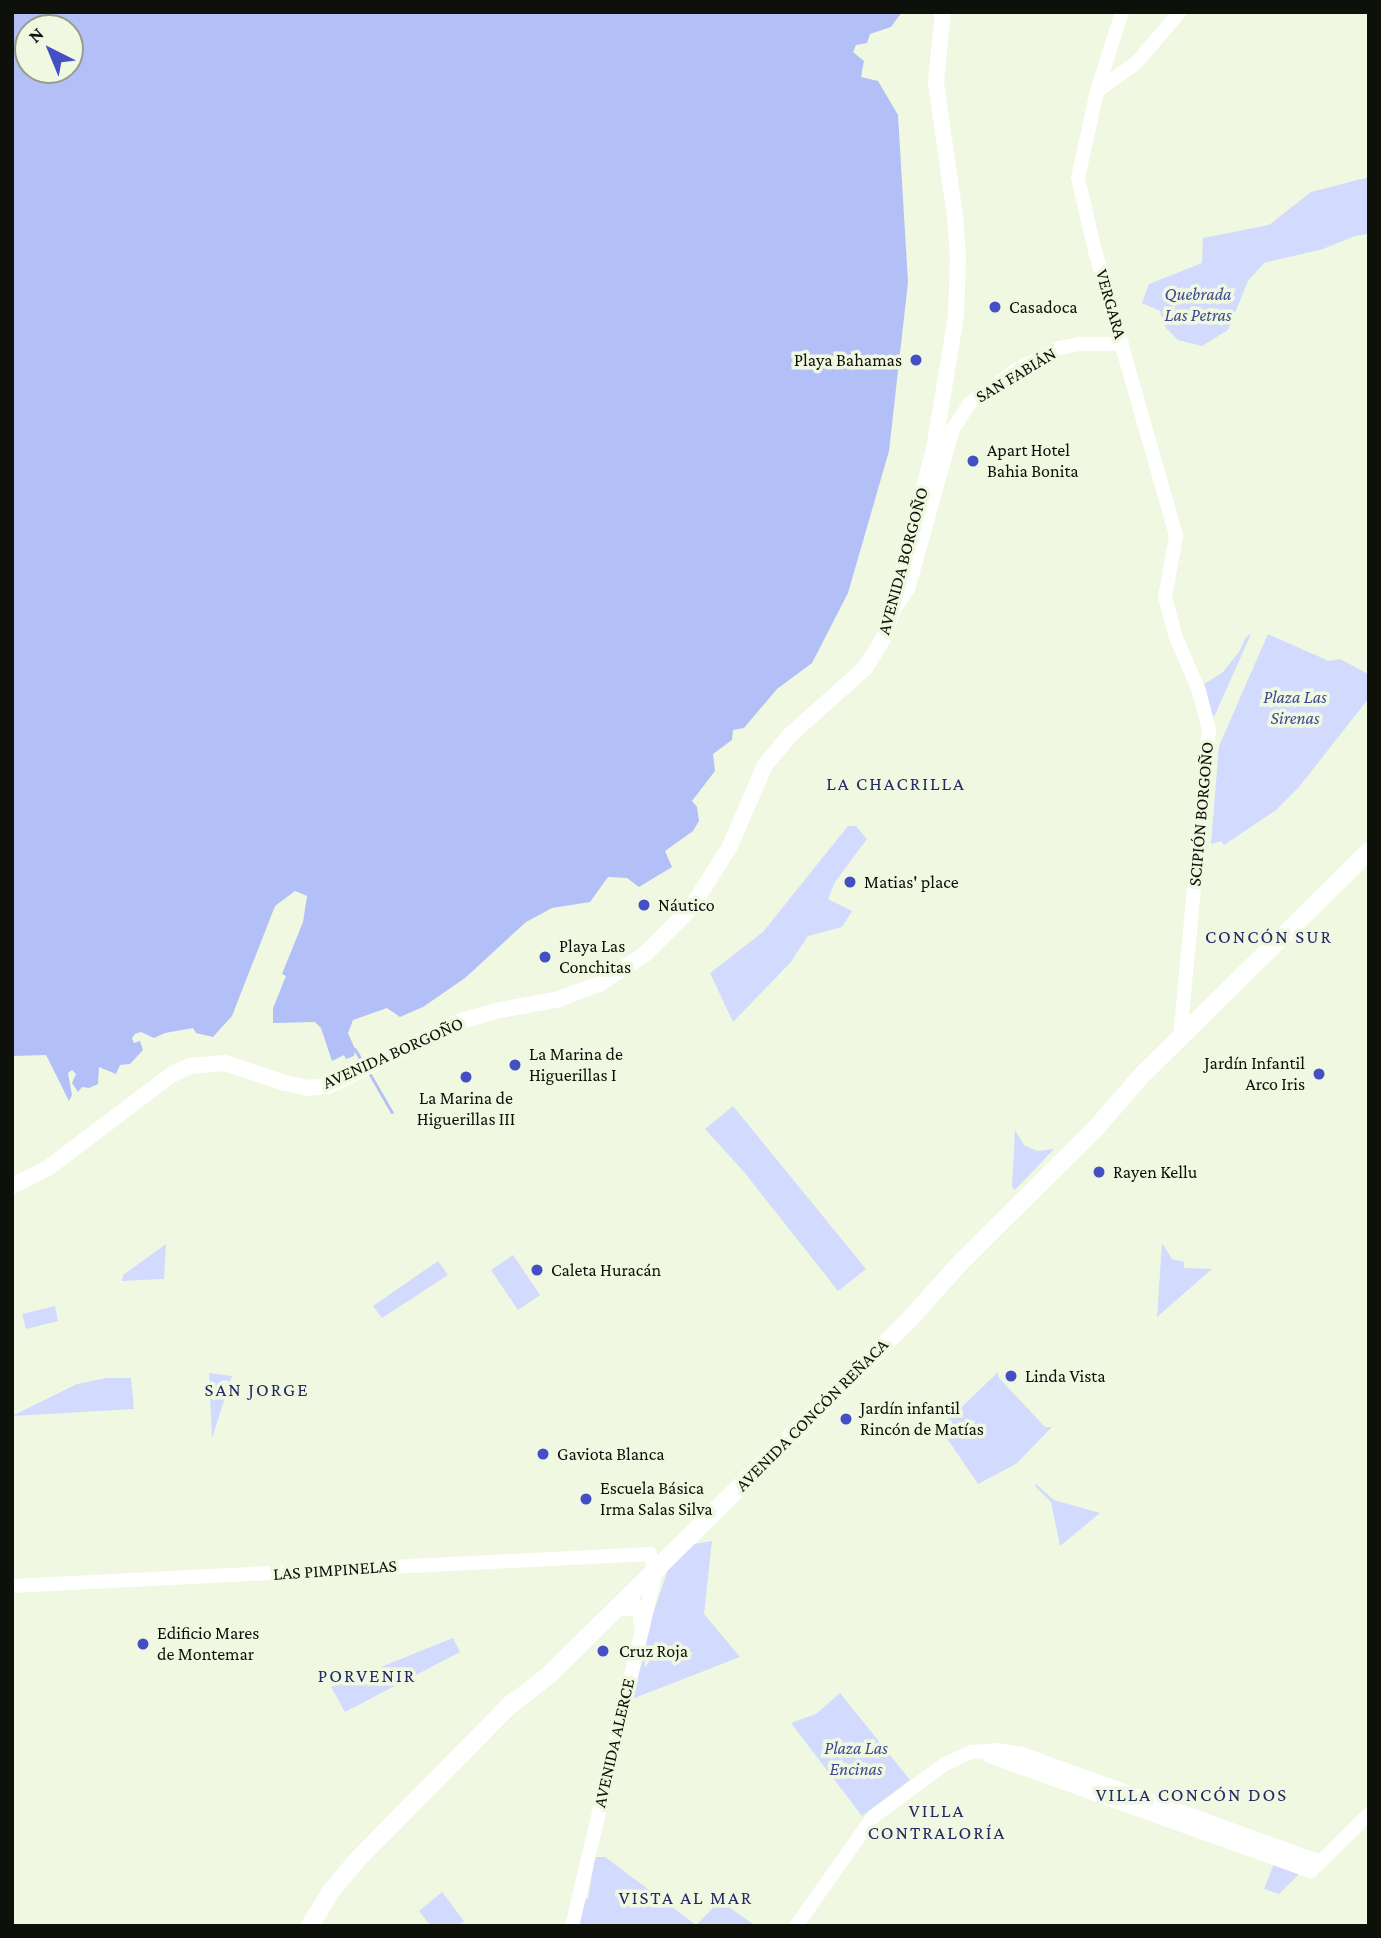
<!DOCTYPE html>
<meta charset="utf-8">
<style>
body{margin:0}
#map{position:relative;width:1381px;height:1938px;overflow:hidden;background:#f0f8e1;font-family:"Crimson Pro",serif}
div>[style]{position:absolute}
.green>*{inset:0;background:#d2dbfd}
.water>*{inset:0;background:#b2c0f7}
.stream>*{height:2.5px;margin:-1.25px;padding:0 1.25px;transform-origin:1.25px;border-radius:1.25px;background:#b2c0f7}
.tertiary>*{height:14px;margin:-7px;padding:0 7px;transform-origin:7px;border-radius:7px;background:#fff}
.secondary>*{height:16px;margin:-8px;padding:0 8px;transform-origin:8px;border-radius:8px;background:#fff}
.primary>*{height:18px;margin:-9px;padding:0 9px;transform-origin:9px;border-radius:9px;background:#fff}
.dots>*{width:19px;height:19px;translate:-50% -50%;box-sizing:border-box;border:4px solid #f0f8e1;border-radius:50%}
span{translate:-50% -50%;white-space:nowrap;text-align:center;line-height:1.15;-webkit-text-stroke:7px #f0f8e1;paint-order:stroke}
.park-label{font-size:18px;color:#3e4a8c;font-style:italic}
.street-label{font-size:18px;color:#0e1109}
.poi-label{font-size:18px;color:#0e1109}
.left{translate:0 -50%;text-align:left}
.right{translate:-100% -50%;text-align:right}
.neighbourhood-label{font-size:19px;color:#232b64;letter-spacing:2px}
.frame{position:absolute;inset:0;border:14px solid #0e1109;pointer-events:none}
.north{position:absolute;left:14px;top:14px;width:70px;height:70px;box-sizing:border-box;background:#f0f8e1;border:2px solid #969c8b;border-radius:50%;rotate:317deg;font-size:19px;font-weight:700;line-height:28px;text-align:center;color:#0e1109}
.north::after{content:'';display:block;margin:auto;width:24px;height:32px;background:#434fc3;clip-path:polygon(50% 0,100% 100%,50% 72%,0 100%)}
</style>
<div id="map">
<div class="green">
<div style="clip-path:polygon(1369px 177px,1369px 234px,1355px 236px,1323px 249px,1264px 263px,1248px 281px,1228px 330px,1202px 346px,1178px 340px,1166px 328px,1160px 311px,1142px 303px,1149px 284px,1202px 263px,1203px 238px,1269px 225px,1311px 192px)"></div>
<div style="clip-path:polygon(1251px 634px,1215px 715px,1212px 717px,1204px 684px,1222px 673px,1239px 652px,1246px 637px)"></div>
<div style="clip-path:polygon(1268px 634px,1329px 661px,1340px 659px,1361px 670px,1369px 675px,1369px 698px,1299px 787px,1276px 810px,1224px 845px,1221px 841px,1211px 844px,1219px 746px)"></div>
<div style="clip-path:polygon(848px 826px,856px 826px,867px 839px,835px 882px,828px 899px,852px 911px,842px 927px,808px 936px,790px 963px,733px 1022px,710px 973px,763px 932px)"></div>
<div style="clip-path:polygon(733px 1106px,866px 1269px,838px 1291px,744px 1172px,705px 1129px)"></div>
<div style="clip-path:polygon(1015px 1130px,1024px 1145px,1037px 1151px,1054px 1149px,1015px 1190px,1012px 1187px)"></div>
<div style="clip-path:polygon(1162px 1243px,1172px 1259px,1184px 1262px,1184px 1268px,1212px 1269px,1157px 1317px)"></div>
<div style="clip-path:polygon(166px 1244px,164px 1279px,122px 1281px,123px 1275px)"></div>
<div style="clip-path:polygon(513px 1255px,540px 1295px,518px 1310px,491px 1270px)"></div>
<div style="clip-path:polygon(438px 1261px,448px 1275px,382px 1318px,373px 1306px)"></div>
<div style="clip-path:polygon(55px 1306px,58px 1321px,26px 1329px,22px 1314px)"></div>
<div style="clip-path:polygon(998px 1372px,999px 1378px,1045px 1427px,1052px 1427px,1016px 1464px,978px 1484px,940px 1428px)"></div>
<div style="clip-path:polygon(209px 1373px,232px 1376px,212px 1438px)"></div>
<div style="clip-path:polygon(107px 1378px,131px 1378px,134px 1409px,12px 1416px,77px 1384px)"></div>
<div style="clip-path:polygon(1036px 1484px,1054px 1500px,1100px 1513px,1060px 1546px,1051px 1502px,1035px 1486px)"></div>
<div style="clip-path:polygon(712px 1541px,704px 1614px,740px 1657px,632px 1699px,649px 1625px,668px 1570px,694px 1544px)"></div>
<div style="clip-path:polygon(453px 1638px,460px 1652px,345px 1712px,331px 1687px)"></div>
<div style="clip-path:polygon(840px 1693px,910px 1780px,862px 1816px,791px 1723px,816px 1714px)"></div>
<div style="clip-path:polygon(595px 1857px,605px 1857px,696px 1925px,720px 1901px,756px 1926px,572px 1926px,578px 1899px,588px 1899px)"></div>
<div style="clip-path:polygon(1274px 1864px,1300px 1873px,1279px 1894px,1264px 1889px)"></div>
<div style="clip-path:polygon(442px 1892px,464px 1921px,457px 1926px,431px 1926px,419px 1911px)"></div>
</div>
<div class="water">
<div style="clip-path:polygon(evenodd,12px 12px,902px 12px,891px 27px,870px 34px,867px 43px,856px 45px,853px 52px,864px 61px,861px 77px,878px 81px,898px 115px,908px 282px,889px 451px,848px 593px,812px 663px,777px 689px,744px 728px,733px 730px,732px 740px,713px 754px,715px 771px,692px 801px,697px 807px,699px 821px,693px 831px,665px 851px,672px 867px,639px 887px,627px 878px,608px 877px,590px 902px,552px 908px,526px 922px,465px 978px,423px 1007px,400px 1017px,387px 1008px,353px 1020px,348px 1033px,355px 1049px,354px 1056px,346px 1059px,344px 1055px,332px 1061px,321px 1028px,315px 1022px,273px 1023px,273px 1008px,286px 976px,282px 974px,303px 922px,307px 896px,295px 891px,275px 906px,232px 1016px,213px 1037px,196px 1033px,193px 1028px,165px 1033px,154px 1038px,141px 1032px,135px 1034px,132px 1038px,134px 1043px,140px 1041px,143px 1050px,130px 1064px,120px 1065px,116px 1074px,99px 1067px,98px 1084px,89px 1088px,82px 1087px,78px 1092px,72px 1083px,76px 1074px,72px 1070px,68px 1073px,72px 1095px,69px 1101px,46px 1055px,12px 1056px,12px 12px,28px 28px,70px 28px,70px 70px,28px 70px,28px 28px)"></div>
</div>
<div class="stream">
<div style="left:355px;top:1049px;width:17px;rotate:59deg"></div>
<div style="left:369px;top:1072px;width:46px;rotate:60.1deg"></div>
</div>
<div class="tertiary">
<div style="left:1122px;top:12px;width:83px;rotate:107.6deg"></div>
<div style="left:1097px;top:91px;width:89px;rotate:102.3deg"></div>
<div style="left:1078px;top:178px;width:75px;rotate:76.9deg"></div>
<div style="left:1095px;top:251px;width:296px;rotate:74.1deg"></div>
<div style="left:1176px;top:536px;width:62px;rotate:100.2deg"></div>
<div style="left:1165px;top:597px;width:39px;rotate:75deg"></div>
<div style="left:1175px;top:635px;width:61px;rotate:66.8deg"></div>
<div style="left:1199px;top:691px;width:40px;rotate:75.6deg"></div>
<div style="left:1209px;top:730px;width:309px;rotate:95.4deg"></div>
<div style="left:1097px;top:91px;width:48px;rotate:-35.7deg"></div>
<div style="left:1136px;top:63px;width:67px;rotate:-49.2deg"></div>
<div style="left:891px;top:614px;width:30px;rotate:-56deg"></div>
<div style="left:908px;top:589px;width:166px;rotate:-74.3deg"></div>
<div style="left:953px;top:429px;width:30px;rotate:-57deg"></div>
<div style="left:969px;top:404px;width:60px;rotate:-35.5deg"></div>
<div style="left:1018px;top:369px;width:46px;rotate:-27.1deg"></div>
<div style="left:1059px;top:348px;width:21px;rotate:-11deg"></div>
<div style="left:1080px;top:344px;width:42px"></div>
<div style="left:12px;top:1586px;width:639px;rotate:-2.87deg"></div>
<div style="left:650px;top:1554px;width:18px;rotate:71deg"></div>
<div style="left:656px;top:1571px;width:365px;rotate:103.3deg"></div>
<div style="left:989px;top:1756px;width:342px;rotate:19.7deg"></div>
<div style="left:1311px;top:1871px;width:81px;rotate:-44.5deg"></div>
<div style="left:796px;top:1926px;width:135px;rotate:-54.7deg"></div>
<div style="left:874px;top:1816px;width:88px;rotate:-36.2deg"></div>
<div style="left:945px;top:1764px;width:29px;rotate:-25deg"></div>
<div style="left:971px;top:1752px;width:26px;rotate:-4deg"></div>
<div style="left:997px;top:1750px;width:25px;rotate:9deg"></div>
<div style="left:1022px;top:1754px;width:317px;rotate:19.9deg"></div>
</div>
<div class="secondary">
<div style="left:12px;top:1186px;width:40px;rotate:-26.6deg"></div>
<div style="left:48px;top:1168px;width:154px;rotate:-37.1deg"></div>
<div style="left:171px;top:1075px;width:21px;rotate:-25deg"></div>
<div style="left:190px;top:1066px;width:35px;rotate:-5deg"></div>
<div style="left:225px;top:1063px;width:63px;rotate:18.4deg"></div>
<div style="left:285px;top:1083px;width:24px;rotate:12deg"></div>
<div style="left:308px;top:1088px;width:20px;rotate:-6deg"></div>
<div style="left:328px;top:1086px;width:148px;rotate:-26deg"></div>
<div style="left:461px;top:1021px;width:35px;rotate:-16deg"></div>
<div style="left:495px;top:1011px;width:65px;rotate:-10.6deg"></div>
<div style="left:559px;top:999px;width:43px;rotate:-20.6deg"></div>
<div style="left:599px;top:984px;width:55px;rotate:-33.1deg"></div>
<div style="left:645px;top:954px;width:65px;rotate:-45deg"></div>
<div style="left:691px;top:908px;width:73px;rotate:-57.8deg"></div>
<div style="left:730px;top:846px;width:88px;rotate:-66.6deg"></div>
<div style="left:765px;top:765px;width:39px;rotate:-50deg"></div>
<div style="left:790px;top:735px;width:101px;rotate:-41.8deg"></div>
<div style="left:865px;top:668px;width:36px;rotate:-58deg"></div>
<div style="left:884px;top:637px;width:24px;rotate:-73deg"></div>
<div style="left:891px;top:614px;width:171px;rotate:-75.4deg"></div>
<div style="left:934px;top:449px;width:135px;rotate:-80.6deg"></div>
<div style="left:956px;top:316px;width:59px;rotate:-88.1deg"></div>
<div style="left:958px;top:257px;width:41px;rotate:-94.2deg"></div>
<div style="left:955px;top:216px;width:135px;rotate:-98.1deg"></div>
<div style="left:936px;top:82px;width:70px;rotate:-84.3deg"></div>
</div>
<div class="primary">
<div style="left:621px;top:1606px;width:15px;rotate:8deg"></div>
<div style="left:636px;top:1608px;width:8px;rotate:45deg"></div>
<div style="left:642px;top:1614px;width:8px;rotate:90deg"></div>
<div style="left:507px;top:1708px;width:55px;rotate:-38.3deg"></div>
<div style="left:550px;top:1674px;width:503px;rotate:-44.6deg"></div>
<div style="left:908px;top:1321px;width:79px;rotate:-48.1deg"></div>
<div style="left:961px;top:1262px;width:190px;rotate:-44.8deg"></div>
<div style="left:1096px;top:1128px;width:72px;rotate:-49deg"></div>
<div style="left:1143px;top:1074px;width:317px;rotate:-44.6deg"></div>
<div style="left:310px;top:1926px;width:41px;rotate:-59deg"></div>
<div style="left:331px;top:1891px;width:42px;rotate:-49.8deg"></div>
<div style="left:358px;top:1859px;width:222px;rotate:-45.4deg"></div>
</div>
<div class="dots">
<div style="left:995px;top:307px;background:#434fc3"></div>
<div style="left:916px;top:360px;background:#434fc3"></div>
<div style="left:973px;top:461px;background:#434fc3"></div>
<div style="left:850px;top:882px;background:#434fc3"></div>
<div style="left:644px;top:905px;background:#434fc3"></div>
<div style="left:545px;top:957px;background:#434fc3"></div>
<div style="left:515px;top:1065px;background:#434fc3"></div>
<div style="left:1319px;top:1074px;background:#434fc3"></div>
<div style="left:466px;top:1077px;background:#434fc3"></div>
<div style="left:1099px;top:1172px;background:#434fc3"></div>
<div style="left:537px;top:1270px;background:#434fc3"></div>
<div style="left:1011px;top:1376px;background:#434fc3"></div>
<div style="left:846px;top:1419px;background:#434fc3"></div>
<div style="left:543px;top:1454px;background:#434fc3"></div>
<div style="left:586px;top:1499px;background:#434fc3"></div>
<div style="left:143px;top:1644px;background:#434fc3"></div>
<div style="left:603px;top:1651px;background:#434fc3"></div>
</div>
<div class="park-label">
<span style="left:1198px;top:305px">Quebrada<br>Las Petras</span>
<span style="left:1295px;top:708px">Plaza Las<br>Sirenas</span>
<span style="left:856px;top:1759px">Plaza Las<br>Encinas</span>
</div>
<div class="street-label">
<span style="left:1111px;top:304px;rotate:74deg">VERGARA</span>
<span style="left:1016px;top:375px;rotate:-31deg">SAN FABIÁN</span>
<span style="left:903px;top:561px;rotate:-75deg">AVENIDA BORGOÑO</span>
<span style="left:1201px;top:814px;rotate:-85deg">SCIPIÓN BORGOÑO</span>
<span style="left:393px;top:1053px;rotate:-24deg">AVENIDA BORGOÑO</span>
<span style="left:812px;top:1415px;rotate:-45deg">AVENIDA CONCÓN REÑACA</span>
<span style="left:335px;top:1570px;rotate:-4deg">LAS PIMPINELAS</span>
<span style="left:614px;top:1743px;rotate:-77deg">AVENIDA ALERCE</span>
</div>
<div class="poi-label">
<span class="left" style="left:1009px;top:307px">Casadoca</span>
<span class="right" style="left:902px;top:360px">Playa Bahamas</span>
<span class="left" style="left:987px;top:461px">Apart Hotel<br>Bahia Bonita</span>
<span class="left" style="left:864px;top:882px">Matias' place</span>
<span class="left" style="left:658px;top:905px">Náutico</span>
<span class="left" style="left:559px;top:957px">Playa Las<br>Conchitas</span>
<span class="left" style="left:529px;top:1065px">La Marina de<br>Higuerillas I</span>
<span class="right" style="left:1305px;top:1074px">Jardín Infantil<br>Arco Iris</span>
<span style="left:466px;top:1109px">La Marina de<br>Higuerillas III</span>
<span class="left" style="left:1113px;top:1172px">Rayen Kellu</span>
<span class="left" style="left:551px;top:1270px">Caleta Huracán</span>
<span class="left" style="left:1025px;top:1376px">Linda Vista</span>
<span class="left" style="left:860px;top:1419px">Jardín infantil<br>Rincón de Matías</span>
<span class="left" style="left:557px;top:1454px">Gaviota Blanca</span>
<span class="left" style="left:600px;top:1499px">Escuela Básica<br>Irma Salas Silva</span>
<span class="left" style="left:157px;top:1644px">Edificio Mares<br>de Montemar</span>
<span class="left" style="left:619px;top:1651px">Cruz Roja</span>
</div>
<div class="neighbourhood-label">
<span style="left:896px;top:784px">LA CHACRILLA</span>
<span style="left:1269px;top:937px">CONCÓN SUR</span>
<span style="left:257px;top:1390px">SAN JORGE</span>
<span style="left:367px;top:1676px">PORVENIR</span>
<span style="left:1192px;top:1795px">VILLA CONCÓN DOS</span>
<span style="left:937px;top:1822px">VILLA<br>CONTRALORÍA</span>
<span style="left:686px;top:1898px">VISTA AL MAR</span>
</div>
<div class="frame"></div>
<div class="north">N</div>
</div>
